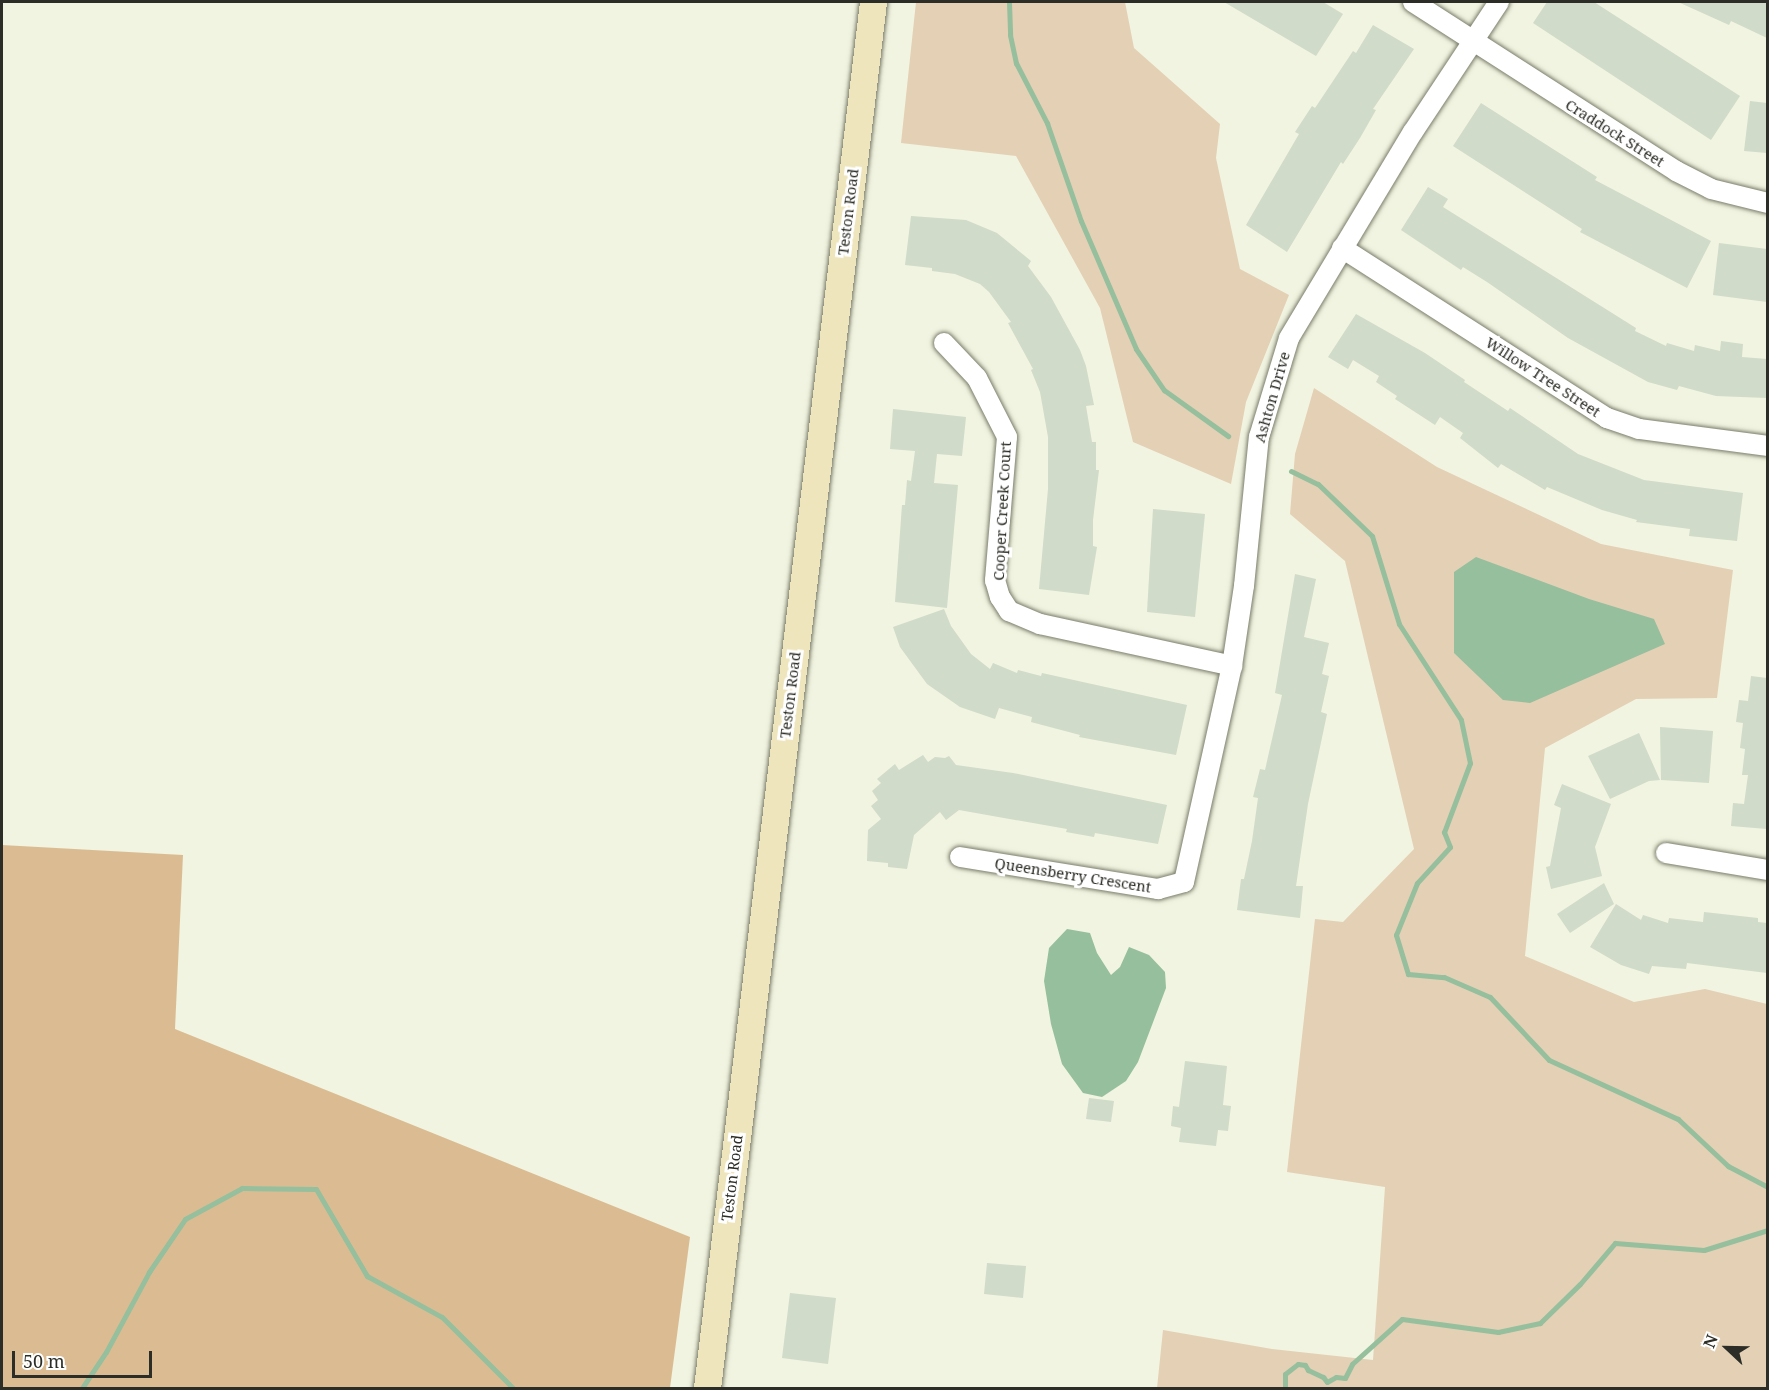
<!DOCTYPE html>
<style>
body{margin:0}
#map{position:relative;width:1769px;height:1390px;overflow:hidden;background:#f1f4e0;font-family:"Noto Serif",serif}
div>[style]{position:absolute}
.green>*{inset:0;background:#e4d0b5}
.forest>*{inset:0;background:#dbbc92}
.water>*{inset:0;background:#95bf9d}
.stream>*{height:5px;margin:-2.5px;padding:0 2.5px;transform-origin:2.5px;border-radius:2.5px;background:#95bf9d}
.building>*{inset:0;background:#d0dbc9}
.roads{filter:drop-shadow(0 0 2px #7a7c6a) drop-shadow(0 0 2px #7a7c6a)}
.street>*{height:20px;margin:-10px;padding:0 10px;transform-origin:10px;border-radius:10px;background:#fff}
.secondary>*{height:27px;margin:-13.5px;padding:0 13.5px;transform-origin:13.5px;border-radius:13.5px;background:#eee5bc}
span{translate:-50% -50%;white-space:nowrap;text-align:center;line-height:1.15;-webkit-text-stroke:6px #fff;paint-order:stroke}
.street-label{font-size:15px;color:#2c2d26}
.frame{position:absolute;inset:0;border:3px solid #2c2d26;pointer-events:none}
.north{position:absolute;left:1697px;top:1318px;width:60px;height:60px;-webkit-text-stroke:4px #fff;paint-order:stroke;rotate:292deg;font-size:16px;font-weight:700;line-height:24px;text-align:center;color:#2c2d26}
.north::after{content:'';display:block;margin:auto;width:21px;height:27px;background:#2c2d26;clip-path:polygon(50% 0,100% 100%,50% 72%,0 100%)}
.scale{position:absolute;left:12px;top:1351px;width:140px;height:27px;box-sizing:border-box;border:3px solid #2c2d26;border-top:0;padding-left:8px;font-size:18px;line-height:21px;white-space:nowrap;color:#2c2d26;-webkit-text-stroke:4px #fff;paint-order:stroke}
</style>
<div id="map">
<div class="green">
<div style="clip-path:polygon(916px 2px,1125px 2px,1134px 48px,1220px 124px,1216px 158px,1240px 269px,1289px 295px,1246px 402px,1231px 484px,1133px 442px,1100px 308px,1016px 156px,901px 143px)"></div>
<div style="clip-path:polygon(1314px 388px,1437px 467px,1601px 544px,1733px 570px,1717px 698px,1636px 699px,1545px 748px,1525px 956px,1634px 1002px,1705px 989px,1767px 1004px,1767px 1388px,1157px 1388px,1163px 1330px,1272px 1349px,1373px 1360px,1385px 1187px,1287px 1172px,1315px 919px,1343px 922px,1414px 849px,1345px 561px,1290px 514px,1295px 454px)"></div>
</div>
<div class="forest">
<div style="clip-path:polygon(2px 845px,183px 855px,175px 1029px,690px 1237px,670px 1388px,2px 1388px)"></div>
</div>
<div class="water">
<div style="clip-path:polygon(1476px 557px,1589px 599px,1654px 619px,1665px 644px,1530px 703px,1503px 700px,1454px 653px,1454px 572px)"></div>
<div style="clip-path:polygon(1067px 929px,1090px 933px,1097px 953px,1111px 975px,1120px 967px,1129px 947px,1149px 955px,1165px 972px,1166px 988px,1138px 1062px,1126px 1081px,1102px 1097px,1083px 1093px,1062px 1064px,1051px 1024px,1044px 981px,1049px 948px)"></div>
</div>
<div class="stream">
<div style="left:1009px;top:2px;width:33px;rotate:88deg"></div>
<div style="left:1010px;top:35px;width:29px;rotate:78deg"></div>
<div style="left:1016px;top:63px;width:68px;rotate:62.7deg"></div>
<div style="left:1047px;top:123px;width:104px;rotate:70.9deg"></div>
<div style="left:1081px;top:221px;width:139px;rotate:66.7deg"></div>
<div style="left:1136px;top:349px;width:50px;rotate:55.7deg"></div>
<div style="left:1164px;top:390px;width:79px;rotate:35.7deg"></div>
<div style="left:1291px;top:471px;width:30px;rotate:26deg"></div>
<div style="left:1318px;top:484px;width:75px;rotate:43.9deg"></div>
<div style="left:1372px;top:536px;width:92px;rotate:72.9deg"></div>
<div style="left:1399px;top:624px;width:114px;rotate:57.1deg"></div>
<div style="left:1461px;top:720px;width:44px;rotate:78.2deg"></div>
<div style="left:1470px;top:763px;width:74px;rotate:110.6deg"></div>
<div style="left:1444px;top:832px;width:16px;rotate:68deg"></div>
<div style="left:1450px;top:847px;width:49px;rotate:132.5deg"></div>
<div style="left:1417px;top:883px;width:56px;rotate:112deg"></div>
<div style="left:1396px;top:935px;width:41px;rotate:72.9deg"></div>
<div style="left:1408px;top:974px;width:36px;rotate:5deg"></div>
<div style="left:1444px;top:977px;width:50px;rotate:23.5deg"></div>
<div style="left:1490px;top:997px;width:86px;rotate:46.9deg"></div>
<div style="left:1549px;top:1060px;width:142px;rotate:24.6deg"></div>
<div style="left:1678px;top:1119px;width:69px;rotate:43.2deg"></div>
<div style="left:1728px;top:1166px;width:45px;rotate:27.7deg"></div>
<div style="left:82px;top:1388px;width:43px;rotate:-56.3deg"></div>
<div style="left:106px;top:1352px;width:91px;rotate:-61.7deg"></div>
<div style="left:149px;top:1272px;width:64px;rotate:-55.8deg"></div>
<div style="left:185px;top:1219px;width:65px;rotate:-28.5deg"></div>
<div style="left:242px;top:1188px;width:74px;rotate:0.8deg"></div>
<div style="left:316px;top:1189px;width:101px;rotate:59.6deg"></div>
<div style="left:367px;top:1276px;width:85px;rotate:28.7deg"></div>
<div style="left:442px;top:1317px;width:100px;rotate:45deg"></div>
<div style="left:1285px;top:1388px;width:14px;rotate:-90deg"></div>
<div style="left:1285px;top:1374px;width:16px;rotate:-38deg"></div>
<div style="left:1298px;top:1364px;width:7px;rotate:8deg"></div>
<div style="left:1305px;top:1365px;width:6px;rotate:59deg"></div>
<div style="left:1308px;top:1370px;width:17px;rotate:25deg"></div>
<div style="left:1323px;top:1377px;width:6px;rotate:51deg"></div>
<div style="left:1327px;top:1382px;width:10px;rotate:-29deg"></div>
<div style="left:1336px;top:1377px;width:9px;rotate:6deg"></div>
<div style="left:1345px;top:1378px;width:16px;rotate:-63deg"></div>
<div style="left:1352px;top:1364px;width:67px;rotate:-42deg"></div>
<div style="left:1402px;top:1319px;width:97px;rotate:7.7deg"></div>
<div style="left:1498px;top:1332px;width:43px;rotate:-12.1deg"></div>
<div style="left:1540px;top:1323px;width:56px;rotate:-44.3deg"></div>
<div style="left:1580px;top:1284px;width:54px;rotate:-49.5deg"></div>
<div style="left:1615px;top:1243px;width:89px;rotate:4.5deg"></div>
<div style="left:1704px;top:1250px;width:67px;rotate:-17.4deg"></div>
</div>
<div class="building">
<div style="clip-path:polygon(1224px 2px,1323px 2px,1343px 14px,1316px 56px)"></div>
<div style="clip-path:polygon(1547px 2px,1594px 2px,1740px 96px,1711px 140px,1533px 23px)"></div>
<div style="clip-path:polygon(1678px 2px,1767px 2px,1767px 38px,1731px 21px,1729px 25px)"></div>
<div style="clip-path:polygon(1373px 25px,1414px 49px,1373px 109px,1376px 110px,1360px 138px,1343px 164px,1341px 162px,1287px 252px,1246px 225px,1299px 134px,1295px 132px,1312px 106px,1315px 108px,1353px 51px,1356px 53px)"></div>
<div style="clip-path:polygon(1750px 101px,1767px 103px,1767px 153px,1744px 151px)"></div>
<div style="clip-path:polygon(1481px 103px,1597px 177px,1595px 180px,1711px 241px,1687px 288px,1580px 232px,1582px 229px,1453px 146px)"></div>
<div style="clip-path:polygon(1428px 187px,1448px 199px,1443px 207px,1636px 328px,1635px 331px,1666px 346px,1667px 343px,1694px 351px,1695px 345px,1720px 351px,1721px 341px,1743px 344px,1742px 357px,1767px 359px,1767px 398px,1716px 396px,1679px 386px,1677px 390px,1648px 382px,1568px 338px,1487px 282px,1463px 267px,1461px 270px,1401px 230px)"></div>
<div style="clip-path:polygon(911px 216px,966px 220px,997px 233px,1031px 261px,1028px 266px,1051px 297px,1080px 350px,1086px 366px,1094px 405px,1086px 406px,1092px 442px,1096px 442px,1096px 470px,1099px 470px,1093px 520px,1093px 546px,1097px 547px,1089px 595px,1039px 589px,1048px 489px,1048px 437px,1040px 392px,1031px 370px,1033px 369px,1008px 323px,1011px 322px,989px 292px,980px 284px,955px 274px,932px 271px,932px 268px,905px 265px)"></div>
<div style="clip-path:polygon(1719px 243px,1767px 249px,1767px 302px,1713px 295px)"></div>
<div style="clip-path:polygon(1356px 314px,1425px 353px,1465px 380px,1464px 382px,1508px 411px,1510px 408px,1578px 454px,1644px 480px,1743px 493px,1737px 541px,1689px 536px,1690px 529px,1636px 522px,1637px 520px,1602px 510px,1547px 487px,1545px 490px,1501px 464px,1498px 468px,1460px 438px,1463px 433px,1440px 417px,1435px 425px,1395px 399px,1397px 396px,1376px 382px,1379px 376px,1353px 360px,1348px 369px,1328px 357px)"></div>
<div style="clip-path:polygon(893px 409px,966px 417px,962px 456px,937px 454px,934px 483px,958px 485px,947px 608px,895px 602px,902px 505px,905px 505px,907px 480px,911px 481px,915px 451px,890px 449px)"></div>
<div style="clip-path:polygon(1153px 509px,1205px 514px,1195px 617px,1147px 612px)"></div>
<div style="clip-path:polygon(1295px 574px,1316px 579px,1304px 637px,1329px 643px,1322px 674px,1329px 676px,1321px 712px,1327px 714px,1308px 804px,1296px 886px,1303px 886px,1300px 918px,1237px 910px,1241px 879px,1244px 879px,1252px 841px,1258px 798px,1253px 797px,1260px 769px,1265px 770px,1282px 695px,1275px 693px)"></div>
<div style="clip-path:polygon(944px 609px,951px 626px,971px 654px,990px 669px,993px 663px,1017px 673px,1018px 670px,1041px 676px,1042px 673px,1187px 705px,1176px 755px,1079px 737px,1080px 735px,1031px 722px,1032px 717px,999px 708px,995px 719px,960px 707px,927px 684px,900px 647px,893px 627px)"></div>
<div style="clip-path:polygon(1751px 676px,1767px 678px,1767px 829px,1731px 826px,1733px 803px,1744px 804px,1748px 775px,1742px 775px,1745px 749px,1740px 748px,1743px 723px,1736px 722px,1739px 700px,1748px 701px)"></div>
<div style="clip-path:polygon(1660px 727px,1713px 731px,1709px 783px,1661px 780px)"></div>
<div style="clip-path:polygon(1639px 733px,1660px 780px,1649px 781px,1610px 799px,1588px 756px)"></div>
<div style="clip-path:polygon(923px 755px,928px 762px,935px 757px,945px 758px,949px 756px,956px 765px,1013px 773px,1167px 805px,1158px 844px,1095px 833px,1094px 837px,1066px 832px,1067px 829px,959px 810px,946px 820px,940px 812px,914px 835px,907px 869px,888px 867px,888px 863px,867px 861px,868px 830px,881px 819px,871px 806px,878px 800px,872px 791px,881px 783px,877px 779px,895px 764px,899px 770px)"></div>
<div style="clip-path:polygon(1562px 784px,1611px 804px,1595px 847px,1602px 876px,1551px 889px,1546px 867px,1550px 866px,1561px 808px,1554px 805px)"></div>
<div style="clip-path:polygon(1604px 883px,1614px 904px,1570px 933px,1557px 914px)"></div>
<div style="clip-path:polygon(1616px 904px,1641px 920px,1643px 915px,1668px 923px,1669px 918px,1703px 922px,1704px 912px,1758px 918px,1758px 922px,1767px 923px,1767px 973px,1687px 963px,1686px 969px,1652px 966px,1649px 974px,1621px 965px,1590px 947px)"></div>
<div style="clip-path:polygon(1185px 1061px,1227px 1066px,1223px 1105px,1231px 1106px,1228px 1131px,1218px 1130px,1216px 1146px,1179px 1142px,1181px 1128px,1171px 1126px,1173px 1106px,1179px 1107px)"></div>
<div style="clip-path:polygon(1089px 1098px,1114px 1101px,1111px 1122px,1086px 1119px)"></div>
<div style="clip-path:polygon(987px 1263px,1026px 1266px,1023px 1298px,984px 1294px)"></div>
<div style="clip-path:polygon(790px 1293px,836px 1298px,828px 1364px,782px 1358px)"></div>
</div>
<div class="roads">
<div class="street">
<div style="left:1413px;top:2px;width:313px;rotate:32.7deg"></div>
<div style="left:1676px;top:171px;width:39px;rotate:27deg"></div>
<div style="left:1711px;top:189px;width:59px;rotate:13.8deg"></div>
<div style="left:1342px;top:248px;width:315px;rotate:32.7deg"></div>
<div style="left:1607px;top:418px;width:34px;rotate:19deg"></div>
<div style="left:1639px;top:429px;width:130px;rotate:7.5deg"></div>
<div style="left:944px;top:343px;width:48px;rotate:46.7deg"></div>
<div style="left:977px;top:378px;width:66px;rotate:63deg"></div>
<div style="left:1007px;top:437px;width:144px;rotate:94.8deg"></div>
<div style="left:995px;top:580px;width:18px;rotate:74deg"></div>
<div style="left:1000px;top:597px;width:17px;rotate:57deg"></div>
<div style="left:1009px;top:611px;width:34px;rotate:23deg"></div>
<div style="left:1040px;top:624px;width:197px;rotate:12.3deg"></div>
<div style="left:1666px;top:853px;width:103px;rotate:9.5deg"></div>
<div style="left:960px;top:857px;width:201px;rotate:9.2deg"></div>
<div style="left:1158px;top:889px;width:27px;rotate:-15deg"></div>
<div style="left:1184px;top:882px;width:221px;rotate:-77.5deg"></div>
<div style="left:1232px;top:666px;width:81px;rotate:-81.5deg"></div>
<div style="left:1244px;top:586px;width:150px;rotate:-84.3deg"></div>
<div style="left:1259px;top:437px;width:103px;rotate:-73.1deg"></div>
<div style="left:1289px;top:338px;width:240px;rotate:-59deg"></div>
<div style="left:1413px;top:132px;width:156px;rotate:-56.5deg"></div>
</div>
<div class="secondary">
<div style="left:707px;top:1388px;width:1396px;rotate:-83.17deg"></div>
</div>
</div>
<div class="street-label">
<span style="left:1615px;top:133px;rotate:32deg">Craddock Street</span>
<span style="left:848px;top:212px;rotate:-83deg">Teston Road</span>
<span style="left:1543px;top:377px;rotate:33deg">Willow Tree Street</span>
<span style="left:1272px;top:397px;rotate:-74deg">Ashton Drive</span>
<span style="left:1002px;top:511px;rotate:-87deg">Cooper Creek Court</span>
<span style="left:790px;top:695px;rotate:-83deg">Teston Road</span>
<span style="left:1073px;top:875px;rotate:9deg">Queensberry Crescent</span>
<span style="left:732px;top:1178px;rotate:-83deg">Teston Road</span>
</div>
<div class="frame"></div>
<div class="north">N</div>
<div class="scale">50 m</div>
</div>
